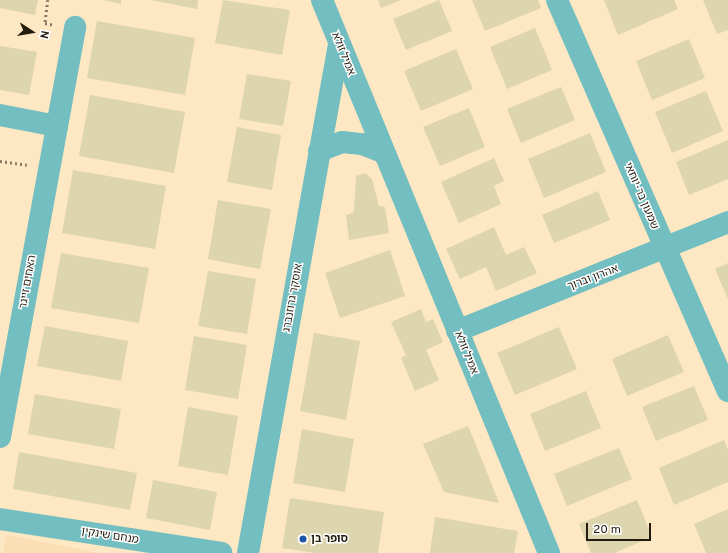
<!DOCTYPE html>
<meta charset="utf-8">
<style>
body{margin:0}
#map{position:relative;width:728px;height:553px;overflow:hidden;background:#fee7c3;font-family:Overpass,"Noto Sans Hebrew",sans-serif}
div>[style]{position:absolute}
.built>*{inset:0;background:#fbdfb4}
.building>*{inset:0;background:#ddd5ad}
.path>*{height:2.5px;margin-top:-1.25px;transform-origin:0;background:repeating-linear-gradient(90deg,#887961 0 2px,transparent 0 5px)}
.minor>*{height:22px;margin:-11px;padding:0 11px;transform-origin:11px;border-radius:11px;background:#72bec0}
.dots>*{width:11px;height:11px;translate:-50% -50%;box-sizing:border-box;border:2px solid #fff;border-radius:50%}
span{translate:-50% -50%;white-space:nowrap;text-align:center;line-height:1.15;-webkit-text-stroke:3px #fff;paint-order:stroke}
.street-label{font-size:11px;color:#231b0e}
.poi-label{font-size:11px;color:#231b0e;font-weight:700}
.left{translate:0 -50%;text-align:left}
.north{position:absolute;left:12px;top:12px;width:40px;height:40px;-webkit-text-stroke:3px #fff;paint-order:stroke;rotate:102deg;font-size:11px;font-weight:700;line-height:16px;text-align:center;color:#231b0e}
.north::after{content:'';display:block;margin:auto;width:14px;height:18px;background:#231b0e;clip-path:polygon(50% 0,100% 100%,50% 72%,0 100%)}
.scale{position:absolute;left:586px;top:523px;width:65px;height:18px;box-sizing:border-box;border:2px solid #231b0e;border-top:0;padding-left:5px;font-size:12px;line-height:14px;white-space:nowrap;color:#231b0e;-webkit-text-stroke:3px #fff;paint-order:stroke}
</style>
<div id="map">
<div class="built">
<div style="clip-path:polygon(7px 535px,99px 553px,3px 553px)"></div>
</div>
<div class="building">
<div style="clip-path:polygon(0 0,38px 0,35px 15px,0 8px)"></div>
<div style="clip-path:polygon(104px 0,121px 0,121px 4px)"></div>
<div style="clip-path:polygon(151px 0,198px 0,197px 9px)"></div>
<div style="clip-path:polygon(223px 0,290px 10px,282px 55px,215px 43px)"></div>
<div style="clip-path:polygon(378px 0,401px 0,381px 8px)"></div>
<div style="clip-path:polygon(439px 0,452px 31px,406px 50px,393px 19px)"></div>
<div style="clip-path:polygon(472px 0,538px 0,541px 8px,485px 31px)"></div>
<div style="clip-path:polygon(604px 0,674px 0,678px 9px,618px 35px)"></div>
<div style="clip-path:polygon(703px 0,728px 0,728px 30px,717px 34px)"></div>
<div style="clip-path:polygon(97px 21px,195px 38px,185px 95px,87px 78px)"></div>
<div style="clip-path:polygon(535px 28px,552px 70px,507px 89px,490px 47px)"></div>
<div style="clip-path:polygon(689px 39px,705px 78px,652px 100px,636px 61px)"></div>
<div style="clip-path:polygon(0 46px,37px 52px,29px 95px,0 90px)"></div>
<div style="clip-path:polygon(456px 49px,473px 89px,421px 111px,404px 71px)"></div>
<div style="clip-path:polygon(247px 74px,291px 81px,283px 126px,239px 119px)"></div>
<div style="clip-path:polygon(561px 87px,575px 120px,521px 143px,507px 109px)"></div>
<div style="clip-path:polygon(706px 91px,723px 131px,672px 153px,655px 112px)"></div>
<div style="clip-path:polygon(90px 95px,185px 112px,174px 173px,79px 156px)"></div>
<div style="clip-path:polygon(469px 108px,485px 147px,440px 166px,423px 127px)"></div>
<div style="clip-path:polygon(237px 127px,281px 135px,272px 190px,227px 182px)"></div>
<div style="clip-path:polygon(590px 133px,606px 172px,544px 198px,528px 159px)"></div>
<div style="clip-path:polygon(728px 140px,728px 179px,689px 195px,676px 162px)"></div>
<div style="clip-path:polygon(494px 158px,504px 181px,494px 186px,501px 204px,459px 223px,441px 182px)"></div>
<div style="clip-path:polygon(73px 170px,166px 186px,155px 249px,62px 233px)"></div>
<div style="clip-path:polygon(365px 173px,372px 179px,379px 206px,385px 207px,389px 233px,349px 240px,346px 215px,354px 212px,356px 176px)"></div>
<div style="clip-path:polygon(598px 191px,610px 220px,554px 243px,542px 215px)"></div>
<div style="clip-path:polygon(218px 200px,271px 209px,260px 269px,208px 259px)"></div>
<div style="clip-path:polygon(494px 227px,506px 255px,524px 247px,537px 273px,496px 291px,486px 267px,460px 279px,446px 249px)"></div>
<div style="clip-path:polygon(390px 250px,405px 296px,340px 318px,325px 273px)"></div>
<div style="clip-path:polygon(61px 253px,149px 268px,139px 323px,51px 308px)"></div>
<div style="clip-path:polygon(728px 263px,728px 299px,715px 269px)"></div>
<div style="clip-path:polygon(208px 271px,256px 279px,247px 334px,198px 326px)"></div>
<div style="clip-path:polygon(421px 309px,426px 322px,433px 319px,443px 342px,426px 350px,439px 380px,415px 391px,401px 358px,406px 355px,391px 322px)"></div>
<div style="clip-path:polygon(45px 326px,128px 341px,121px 381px,37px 366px)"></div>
<div style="clip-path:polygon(559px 327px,577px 369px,515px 395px,497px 353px)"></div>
<div style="clip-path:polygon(314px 333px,360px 341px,346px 420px,300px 411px)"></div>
<div style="clip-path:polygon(668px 335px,684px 372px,627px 396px,612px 359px)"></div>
<div style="clip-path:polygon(194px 336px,247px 345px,238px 399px,185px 390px)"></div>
<div style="clip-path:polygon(694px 386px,708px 420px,656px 441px,642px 407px)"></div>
<div style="clip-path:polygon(586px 391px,601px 428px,545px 451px,530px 414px)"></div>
<div style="clip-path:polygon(35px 394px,121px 409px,114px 449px,28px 434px)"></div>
<div style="clip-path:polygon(188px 407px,238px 416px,228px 475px,178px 466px)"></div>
<div style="clip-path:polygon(468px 426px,476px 445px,499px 503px,444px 492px,423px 444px)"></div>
<div style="clip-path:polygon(302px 429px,354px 439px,345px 492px,293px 483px)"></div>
<div style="clip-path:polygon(724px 440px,728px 450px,728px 482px,674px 505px,659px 468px)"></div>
<div style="clip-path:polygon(619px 448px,632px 479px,567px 506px,554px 474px)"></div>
<div style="clip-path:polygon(19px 452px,137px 473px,130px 510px,13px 489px)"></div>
<div style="clip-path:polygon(153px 480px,217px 492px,210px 530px,146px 518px)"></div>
<div style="clip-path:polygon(290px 498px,384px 512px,378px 553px,315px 553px,282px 548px)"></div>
<div style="clip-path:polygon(637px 500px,652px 537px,614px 553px,591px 553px,579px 524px)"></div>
<div style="clip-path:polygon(728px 509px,728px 553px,706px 553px,694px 524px)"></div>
<div style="clip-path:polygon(435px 517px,518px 531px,514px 553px,430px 553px)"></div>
</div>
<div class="path">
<div style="left:48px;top:0;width:23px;rotate:97deg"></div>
<div style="left:45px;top:23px;width:9px;rotate:13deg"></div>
<div style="left:0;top:161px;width:27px;rotate:8deg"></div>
</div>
<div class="minor">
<div style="left:322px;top:0;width:598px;rotate:67.68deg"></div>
<div style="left:557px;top:0;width:427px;rotate:66.4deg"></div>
<div style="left:0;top:115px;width:58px;rotate:10.9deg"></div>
<div style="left:319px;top:151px;width:25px;rotate:-21deg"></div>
<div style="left:342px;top:142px;width:20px;rotate:6deg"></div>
<div style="left:362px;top:144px;width:22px;rotate:21deg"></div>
<div style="left:457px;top:331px;width:292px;rotate:-21.9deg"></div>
<div style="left:0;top:437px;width:417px;rotate:-79.6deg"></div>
<div style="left:0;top:519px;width:224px;rotate:8.7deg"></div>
<div style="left:248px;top:553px;width:517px;rotate:-79.86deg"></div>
</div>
<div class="dots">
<div style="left:303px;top:539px;background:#1c54a6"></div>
</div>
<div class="street-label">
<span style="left:343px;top:54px;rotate:68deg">אמיל זולא</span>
<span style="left:641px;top:196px;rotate:67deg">שמעון בר-יוחאי</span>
<span style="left:593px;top:278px;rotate:-21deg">אהרון וברוך</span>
<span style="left:28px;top:282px;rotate:-80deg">האחים זייגר</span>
<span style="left:293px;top:298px;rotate:-80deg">אוסקר גרוזנברג</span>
<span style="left:466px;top:353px;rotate:68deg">אמיל זולא</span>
<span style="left:110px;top:536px;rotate:9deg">מנחם שינקין</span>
</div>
<div class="poi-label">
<span class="left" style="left:311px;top:539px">סופר בן</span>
</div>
<div class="north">N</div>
<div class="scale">20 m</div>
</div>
